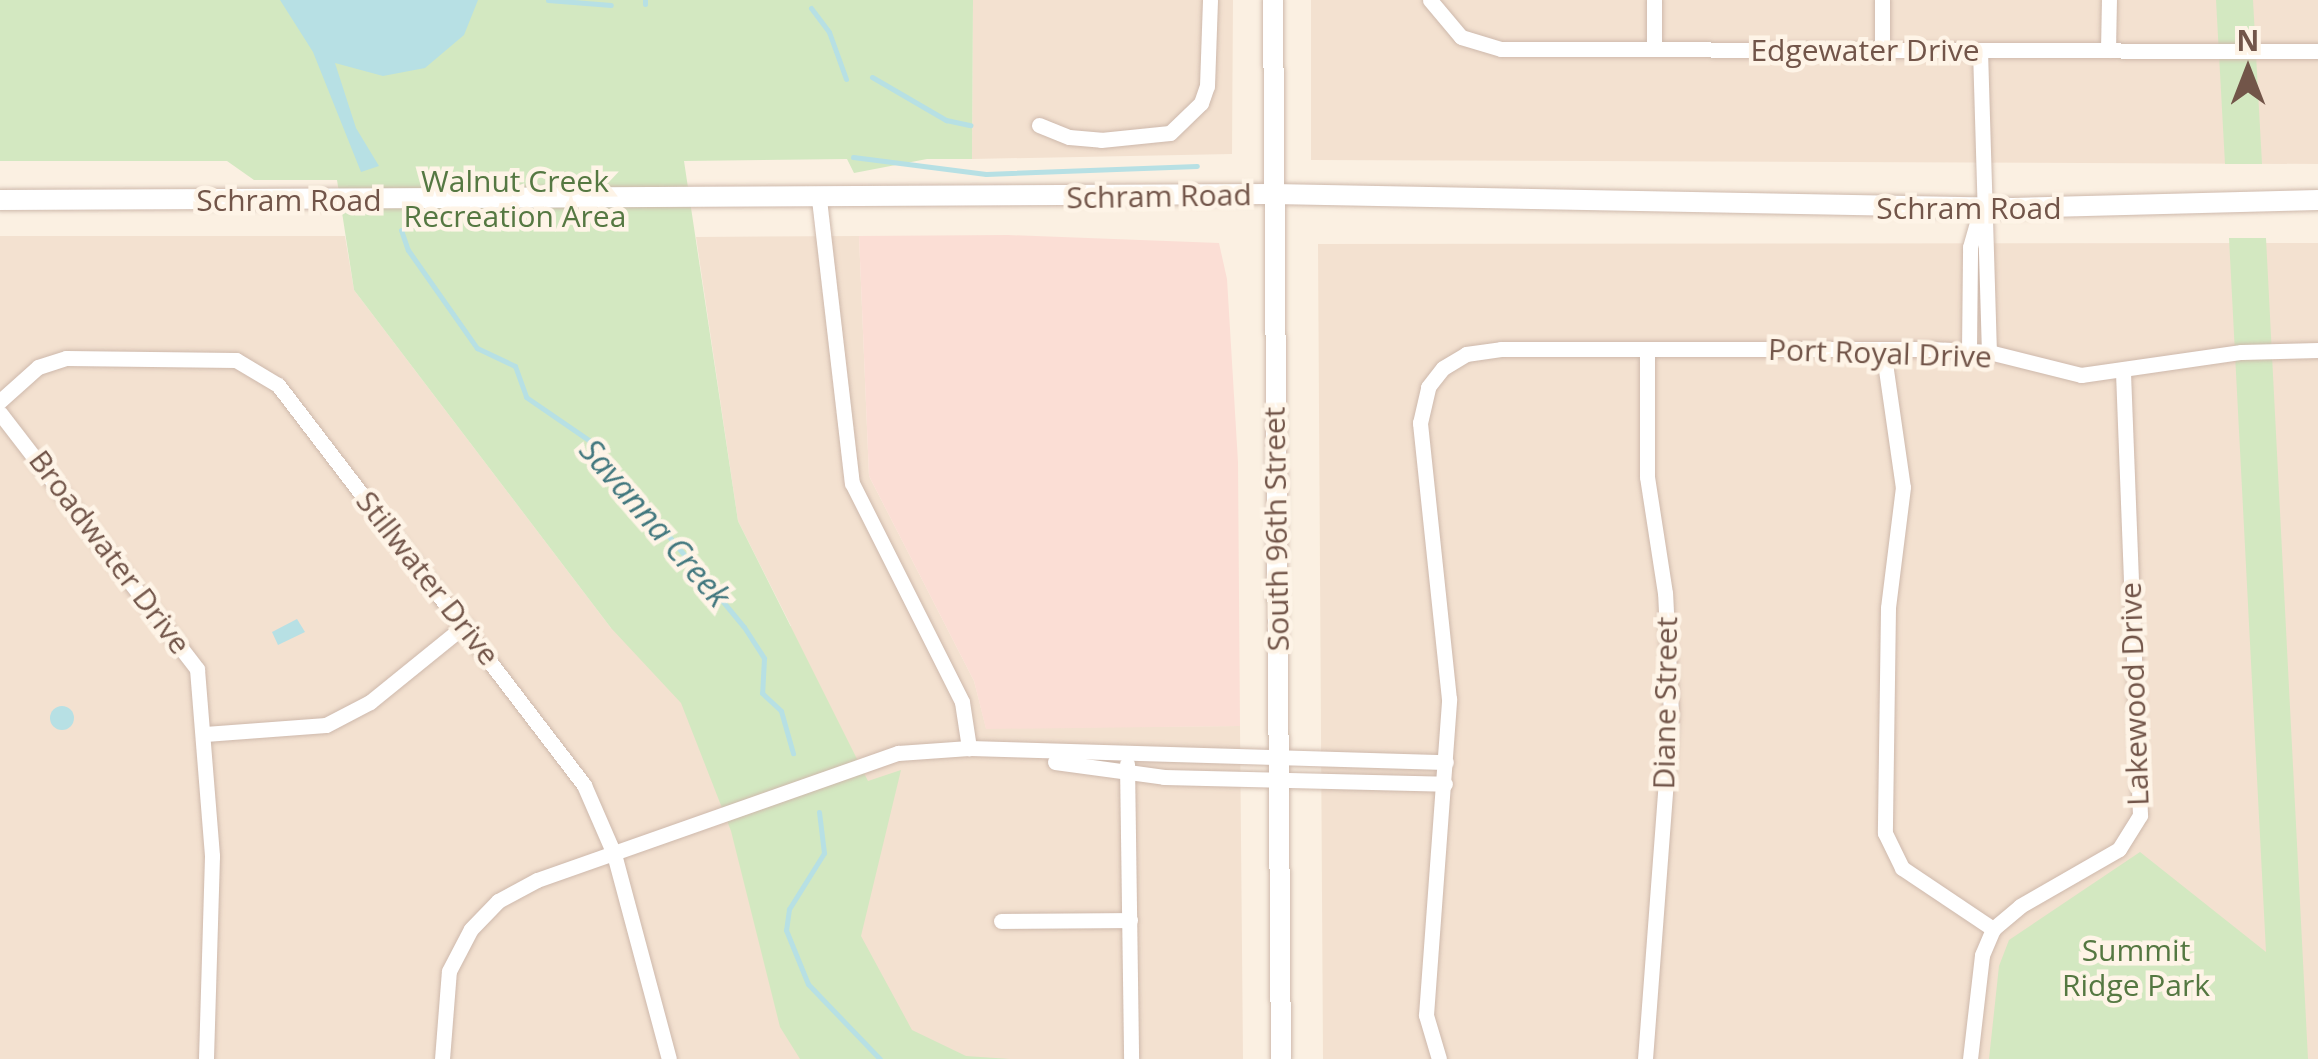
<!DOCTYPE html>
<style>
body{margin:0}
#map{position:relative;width:2318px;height:1059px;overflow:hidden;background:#fbf0e2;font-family:"Open Sans",sans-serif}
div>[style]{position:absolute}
.residential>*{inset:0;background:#f3e1d0}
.commercial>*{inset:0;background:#fbded5}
.green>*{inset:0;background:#d3e8c1}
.water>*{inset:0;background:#b7e0e4}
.round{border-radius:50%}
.stream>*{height:5px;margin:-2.5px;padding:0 2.5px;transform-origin:2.5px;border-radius:2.5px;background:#b7e0e4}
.roads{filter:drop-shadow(0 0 2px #ceb9ac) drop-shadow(0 0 2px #ceb9ac)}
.street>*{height:15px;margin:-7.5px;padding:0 7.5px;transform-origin:7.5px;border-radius:7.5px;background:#fff}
.secondary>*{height:20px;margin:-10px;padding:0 10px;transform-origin:10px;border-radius:10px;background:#fff}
span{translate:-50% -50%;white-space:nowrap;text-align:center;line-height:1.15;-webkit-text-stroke:9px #fef4e7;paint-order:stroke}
.street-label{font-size:30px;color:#725549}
.park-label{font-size:30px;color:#557842}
.water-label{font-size:32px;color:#41777e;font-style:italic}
.north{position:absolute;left:2198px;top:20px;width:100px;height:100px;-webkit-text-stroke:8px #fef4e7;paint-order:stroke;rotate:0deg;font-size:28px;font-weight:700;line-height:40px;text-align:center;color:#725549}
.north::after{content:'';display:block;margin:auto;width:35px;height:45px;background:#725549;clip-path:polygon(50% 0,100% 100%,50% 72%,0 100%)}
</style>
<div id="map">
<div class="residential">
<div style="clip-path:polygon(973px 0,1233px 0,1232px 154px,972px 159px)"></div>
<div style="clip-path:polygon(1311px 0,2318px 0,2318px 164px,1311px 160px)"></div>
<div style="clip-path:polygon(0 236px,345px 236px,354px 290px,611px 628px,791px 626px,738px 521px,696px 237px,859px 236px,869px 476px,974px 681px,986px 728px,1240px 726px,1243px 1059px,0 1059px)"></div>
<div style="clip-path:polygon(2318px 243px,2318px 1059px,1323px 1059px,1318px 244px)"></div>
</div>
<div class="commercial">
<div style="clip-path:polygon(1008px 235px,1219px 243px,1227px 279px,1238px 462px,1240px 726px,986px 729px,974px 681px,869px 476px,859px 236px)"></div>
</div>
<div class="green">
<div style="clip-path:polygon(0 0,973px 0,972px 159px,927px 159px,854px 173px,847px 159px,684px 161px,738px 521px,868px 781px,901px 770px,861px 936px,912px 1030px,966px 1056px,1010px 1059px,800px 1059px,780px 1027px,731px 831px,681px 703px,611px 628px,354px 290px,337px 180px,254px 180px,227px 161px,0 161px)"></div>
<div style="clip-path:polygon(2216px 0,2253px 0,2262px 164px,2225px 164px)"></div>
<div style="clip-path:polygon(2229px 238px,2266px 238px,2308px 1059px,1989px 1059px,1999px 966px,2009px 940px,2140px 852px,2266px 952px)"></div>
</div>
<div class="water">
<div style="clip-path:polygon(280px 0,478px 0,464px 35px,425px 68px,383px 76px,335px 63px,356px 128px,379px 166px,361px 172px,313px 52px)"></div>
<div style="clip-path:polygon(297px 619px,305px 632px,278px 645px,272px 632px)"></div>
<div class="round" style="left:50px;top:706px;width:24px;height:24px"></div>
</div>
<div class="stream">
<div style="left:548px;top:0;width:63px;rotate:4.5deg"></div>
<div style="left:645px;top:0;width:4px;rotate:90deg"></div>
<div style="left:811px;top:8px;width:30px;rotate:53deg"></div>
<div style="left:829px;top:32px;width:50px;rotate:70.1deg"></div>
<div style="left:872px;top:77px;width:86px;rotate:30.2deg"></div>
<div style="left:946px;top:120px;width:25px;rotate:12deg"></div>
<div style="left:853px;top:157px;width:134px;rotate:7.3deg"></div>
<div style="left:986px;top:174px;width:211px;rotate:-2.2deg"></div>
<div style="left:401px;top:230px;width:21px;rotate:71deg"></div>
<div style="left:408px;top:250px;width:120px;rotate:54.9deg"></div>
<div style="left:477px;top:348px;width:42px;rotate:25.3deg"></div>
<div style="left:515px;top:366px;width:33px;rotate:70deg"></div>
<div style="left:526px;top:397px;width:78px;rotate:34.5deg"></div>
<div style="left:590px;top:441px;width:241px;rotate:50.4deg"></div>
<div style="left:744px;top:627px;width:37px;rotate:57deg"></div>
<div style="left:764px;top:658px;width:35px;rotate:93deg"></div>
<div style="left:762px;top:693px;width:26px;rotate:43deg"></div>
<div style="left:781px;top:711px;width:44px;rotate:74.1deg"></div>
<div style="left:819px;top:812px;width:41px;rotate:83deg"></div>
<div style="left:824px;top:853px;width:66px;rotate:122deg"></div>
<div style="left:789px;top:909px;width:21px;rotate:98deg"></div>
<div style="left:786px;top:930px;width:58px;rotate:67.8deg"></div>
<div style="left:808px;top:984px;width:104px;rotate:46.2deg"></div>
</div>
<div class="roads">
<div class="street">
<div style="left:1430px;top:0;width:48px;rotate:50deg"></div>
<div style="left:1461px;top:37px;width:42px;rotate:16.7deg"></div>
<div style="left:1501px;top:49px;width:817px;rotate:0.14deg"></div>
<div style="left:1882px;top:0;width:50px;rotate:90deg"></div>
<div style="left:1654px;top:49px;width:49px;rotate:-90deg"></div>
<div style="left:1980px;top:50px;width:302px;rotate:88.3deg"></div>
<div style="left:2108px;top:50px;width:50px;rotate:-88.9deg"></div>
<div style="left:1039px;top:125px;width:32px;rotate:22deg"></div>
<div style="left:1069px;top:137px;width:32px;rotate:5deg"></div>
<div style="left:1101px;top:140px;width:69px;rotate:-5.8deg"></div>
<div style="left:1170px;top:133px;width:43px;rotate:-44.1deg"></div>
<div style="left:1201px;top:103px;width:18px;rotate:-71deg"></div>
<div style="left:1207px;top:86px;width:86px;rotate:-88deg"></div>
<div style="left:819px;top:199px;width:286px;rotate:83.4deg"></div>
<div style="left:852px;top:483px;width:245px;rotate:63.3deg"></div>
<div style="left:962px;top:702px;width:47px;rotate:81.3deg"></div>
<div style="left:1883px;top:349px;width:139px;rotate:81.8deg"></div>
<div style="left:1903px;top:487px;width:122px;rotate:97.1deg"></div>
<div style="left:1888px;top:608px;width:225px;rotate:90.8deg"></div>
<div style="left:1885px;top:833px;width:39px;rotate:64deg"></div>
<div style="left:1902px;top:868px;width:110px;rotate:33.8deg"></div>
<div style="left:1969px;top:350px;width:103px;rotate:-89.4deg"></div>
<div style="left:1970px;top:247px;width:36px;rotate:-74deg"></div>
<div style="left:0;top:401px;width:51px;rotate:-41.8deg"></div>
<div style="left:38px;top:367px;width:29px;rotate:-18deg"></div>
<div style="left:66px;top:358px;width:170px;rotate:0.7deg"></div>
<div style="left:236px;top:360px;width:49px;rotate:30.8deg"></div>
<div style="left:278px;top:385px;width:504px;rotate:52.58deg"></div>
<div style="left:584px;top:785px;width:75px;rotate:66.5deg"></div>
<div style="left:614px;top:854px;width:212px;rotate:75deg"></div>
<div style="left:0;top:413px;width:323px;rotate:52.4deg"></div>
<div style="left:197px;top:669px;width:188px;rotate:85.4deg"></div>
<div style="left:212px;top:856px;width:203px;rotate:91.7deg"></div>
<div style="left:205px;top:734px;width:121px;rotate:-4.3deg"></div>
<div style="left:326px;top:725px;width:50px;rotate:-27.6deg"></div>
<div style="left:370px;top:702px;width:122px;rotate:-39deg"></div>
<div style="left:1055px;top:762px;width:110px;rotate:7.8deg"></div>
<div style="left:1164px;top:777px;width:281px;rotate:1.4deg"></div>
<div style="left:1127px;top:764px;width:295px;rotate:89.2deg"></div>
<div style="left:1001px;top:921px;width:129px;rotate:-0.4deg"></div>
<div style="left:442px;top:1059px;width:88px;rotate:-85.5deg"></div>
<div style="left:449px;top:971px;width:47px;rotate:-62.4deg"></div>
<div style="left:471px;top:929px;width:39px;rotate:-46deg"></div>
<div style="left:498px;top:901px;width:44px;rotate:-28.3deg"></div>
<div style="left:537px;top:880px;width:383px;rotate:-19.4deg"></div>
<div style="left:898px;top:753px;width:71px;rotate:-4deg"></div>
<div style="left:969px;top:748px;width:477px;rotate:1.7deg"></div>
<div style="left:1439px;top:1059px;width:46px;rotate:-106.5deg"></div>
<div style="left:1426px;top:1015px;width:317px;rotate:-85.8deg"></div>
<div style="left:1449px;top:699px;width:278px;rotate:-96deg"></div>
<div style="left:1420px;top:423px;width:37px;rotate:-77deg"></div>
<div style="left:1428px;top:387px;width:24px;rotate:-52deg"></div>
<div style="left:1443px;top:368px;width:27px;rotate:-31deg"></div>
<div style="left:1466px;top:354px;width:35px;rotate:-8deg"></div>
<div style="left:1501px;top:349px;width:431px"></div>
<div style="left:1932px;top:349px;width:57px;rotate:3deg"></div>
<div style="left:1989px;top:352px;width:95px;rotate:14deg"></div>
<div style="left:2081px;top:375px;width:162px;rotate:-8.2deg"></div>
<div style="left:2241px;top:352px;width:77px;rotate:-1.5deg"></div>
<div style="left:1645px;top:1059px;width:346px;rotate:-85.7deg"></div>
<div style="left:1671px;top:714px;width:121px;rotate:-92.8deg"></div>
<div style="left:1665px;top:593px;width:117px;rotate:-98.8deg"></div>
<div style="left:1647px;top:477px;width:128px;rotate:-90deg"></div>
<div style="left:1970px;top:1059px;width:105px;rotate:-83.4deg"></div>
<div style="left:1982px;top:955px;width:28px;rotate:-67deg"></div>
<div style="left:1993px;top:929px;width:35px;rotate:-40deg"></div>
<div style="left:2020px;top:906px;width:114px;rotate:-29.9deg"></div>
<div style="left:2119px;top:849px;width:40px;rotate:-58deg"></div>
<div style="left:2140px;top:815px;width:445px;rotate:-92.2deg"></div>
</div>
<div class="secondary">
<div style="left:1273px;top:0;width:1059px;rotate:89.57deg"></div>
<div style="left:0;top:200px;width:1273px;rotate:-0.27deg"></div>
<div style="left:1273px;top:194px;width:740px;rotate:1.08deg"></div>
<div style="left:2013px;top:208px;width:305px;rotate:-1.5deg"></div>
</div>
</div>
<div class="street-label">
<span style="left:1865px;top:50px">Edgewater Drive</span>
<span style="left:1159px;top:196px;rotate:-1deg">Schram Road</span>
<span style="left:289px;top:200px">Schram Road</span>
<span style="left:1969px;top:208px">Schram Road</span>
<span style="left:1880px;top:353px;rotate:2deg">Port Royal Drive</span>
<span style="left:1276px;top:529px;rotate:-91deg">South 96th Street</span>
<span style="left:110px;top:552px;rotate:53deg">Broadwater Drive</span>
<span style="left:428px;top:578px;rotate:52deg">Stillwater Drive</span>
<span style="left:2134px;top:694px;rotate:-92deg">Lakewood Drive</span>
<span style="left:1665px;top:703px;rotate:-89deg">Diane Street</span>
</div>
<div class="park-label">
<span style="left:515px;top:198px">Walnut Creek<br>Recreation Area</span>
<span style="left:2136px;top:967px">Summit<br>Ridge Park</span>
</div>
<div class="water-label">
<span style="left:655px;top:523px;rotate:49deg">Savanna Creek</span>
</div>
<div class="north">N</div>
</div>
